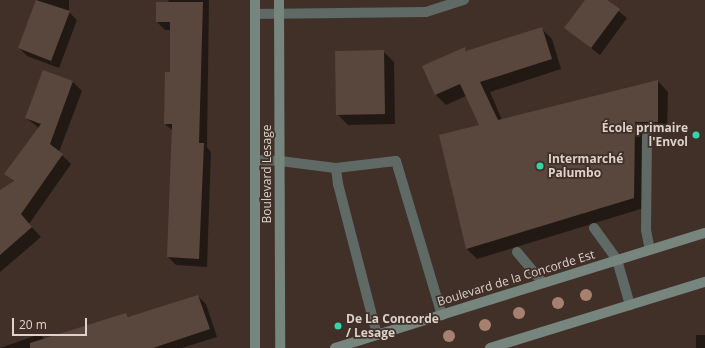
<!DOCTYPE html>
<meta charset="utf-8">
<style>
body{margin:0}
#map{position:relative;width:705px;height:348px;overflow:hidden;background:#413028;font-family:"Open Sans",sans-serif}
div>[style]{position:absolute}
.shadow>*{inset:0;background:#0007}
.building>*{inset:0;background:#59473e}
.lane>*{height:10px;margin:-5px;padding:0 5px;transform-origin:5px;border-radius:5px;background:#5f6965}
.street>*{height:10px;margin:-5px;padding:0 5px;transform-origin:5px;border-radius:5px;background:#5f6965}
.secondary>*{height:10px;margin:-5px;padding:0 5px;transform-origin:5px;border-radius:5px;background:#77857f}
.trees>*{width:12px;height:12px;margin:-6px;border-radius:50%;background:#a6816f}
.dots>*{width:11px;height:11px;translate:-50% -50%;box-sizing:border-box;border:2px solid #413028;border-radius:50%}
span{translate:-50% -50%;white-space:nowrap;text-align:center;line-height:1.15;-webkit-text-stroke:3.5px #413028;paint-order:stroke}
.poi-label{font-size:12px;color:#ddd2cc;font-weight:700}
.right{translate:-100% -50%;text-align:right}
.left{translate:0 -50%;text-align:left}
.street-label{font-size:12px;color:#ddd2cc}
.scale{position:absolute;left:12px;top:318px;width:75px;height:18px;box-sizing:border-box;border:2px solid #ddd2cc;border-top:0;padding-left:5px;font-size:12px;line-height:14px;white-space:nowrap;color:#ddd2cc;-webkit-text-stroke:3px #413028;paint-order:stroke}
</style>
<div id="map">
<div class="shadow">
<div style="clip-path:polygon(37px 0,69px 0,69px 12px,77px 20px,59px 68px,27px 56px,19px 48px)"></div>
<div style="clip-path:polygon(169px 0,209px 0,207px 147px,211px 152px,207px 267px,176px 265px,168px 257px,173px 131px,165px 124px,171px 73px,171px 30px,165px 30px,157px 22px)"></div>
<div style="clip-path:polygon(586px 0,605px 0,627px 18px,600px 55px,565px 28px)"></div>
<div style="clip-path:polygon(541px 28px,552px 39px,561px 69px,490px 92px,502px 120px,658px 81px,668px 92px,667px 131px,645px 132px,644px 208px,477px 259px,467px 249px,440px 136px,480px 126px,466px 96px,446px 105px,436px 95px,423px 67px,464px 48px,468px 52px)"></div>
<div style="clip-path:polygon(383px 51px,394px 62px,395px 124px,348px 125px,337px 114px)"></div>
<div style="clip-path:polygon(43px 71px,73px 82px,82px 91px,59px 152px,71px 164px,29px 224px,41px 237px,0 272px,0 194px,14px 182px,6px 174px,39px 128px,26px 118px)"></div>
<div style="clip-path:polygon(198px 296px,206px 304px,217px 337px,182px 348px,0 348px,40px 334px,45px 340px,126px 314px,130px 318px)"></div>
<div style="clip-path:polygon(696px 335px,705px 335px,705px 348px,696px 348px)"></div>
</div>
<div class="building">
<div style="clip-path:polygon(36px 0,70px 11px,51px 61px,18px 48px)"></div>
<div style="clip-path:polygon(585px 0,607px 0,620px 9px,591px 48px,564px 28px)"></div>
<div style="clip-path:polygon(156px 2px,203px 2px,199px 143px,204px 143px,199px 259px,167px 257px,172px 124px,164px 124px,165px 72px,170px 72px,170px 22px,156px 22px)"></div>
<div style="clip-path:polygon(542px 27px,552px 59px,480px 82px,498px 120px,658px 80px,658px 122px,635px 122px,634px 198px,466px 249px,439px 135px,479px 125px,460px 84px,435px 95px,422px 66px,465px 47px,466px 51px)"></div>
<div style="clip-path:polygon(384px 50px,385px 114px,336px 115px,335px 51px)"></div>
<div style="clip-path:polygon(43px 70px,73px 81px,50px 144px,63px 154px,21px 214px,32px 227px,0 255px,0 190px,14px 181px,4px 174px,41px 124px,25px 118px)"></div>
<div style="clip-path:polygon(198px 295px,210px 329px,153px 348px,30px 348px,30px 343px,126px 313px,128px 317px)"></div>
</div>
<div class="lane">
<div style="left:647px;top:136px;width:94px;rotate:90.6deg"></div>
<div style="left:646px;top:230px;width:20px;rotate:79deg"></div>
<div style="left:255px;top:160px;width:25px;rotate:2deg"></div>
<div style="left:280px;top:161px;width:56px;rotate:7.1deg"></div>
<div style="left:336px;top:168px;width:60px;rotate:-6.7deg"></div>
<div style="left:396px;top:161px;width:161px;rotate:73.4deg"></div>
<div style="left:336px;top:168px;width:16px;rotate:83deg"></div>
<div style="left:338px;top:184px;width:156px;rotate:75.5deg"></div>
<div style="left:594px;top:228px;width:39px;rotate:54deg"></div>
<div style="left:617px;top:260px;width:47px;rotate:73.9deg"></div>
<div style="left:517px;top:252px;width:40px;rotate:50deg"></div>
</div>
<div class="street">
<div style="left:255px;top:14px;width:171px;rotate:-0.7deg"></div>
<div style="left:426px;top:12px;width:40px;rotate:-18deg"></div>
</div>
<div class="secondary">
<div style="left:279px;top:0;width:348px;rotate:89.8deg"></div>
<div style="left:255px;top:348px;width:348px;rotate:-90deg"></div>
<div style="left:335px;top:348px;width:387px;rotate:-17.3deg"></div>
<div style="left:490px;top:348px;width:225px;rotate:-17.1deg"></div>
</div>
<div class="trees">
<div style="left:586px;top:295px"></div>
<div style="left:558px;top:303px"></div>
<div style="left:519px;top:313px"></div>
<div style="left:485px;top:325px"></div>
<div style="left:449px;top:336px"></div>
</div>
<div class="dots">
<div style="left:696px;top:135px;background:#32d4a9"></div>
<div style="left:540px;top:166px;background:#32d4a9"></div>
<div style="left:338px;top:326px;background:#32d4a9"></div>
</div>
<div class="poi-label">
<span class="right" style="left:688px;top:135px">École primaire<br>l'Envol</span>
<span class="left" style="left:548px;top:166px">Intermarché<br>Palumbo</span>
<span class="left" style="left:346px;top:326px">De La Concorde<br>/ Lesage</span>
</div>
<div class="street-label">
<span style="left:267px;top:174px;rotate:-90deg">Boulevard Lesage</span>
<span style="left:516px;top:278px;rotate:-17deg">Boulevard de la Concorde Est</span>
</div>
<div class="scale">20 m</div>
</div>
